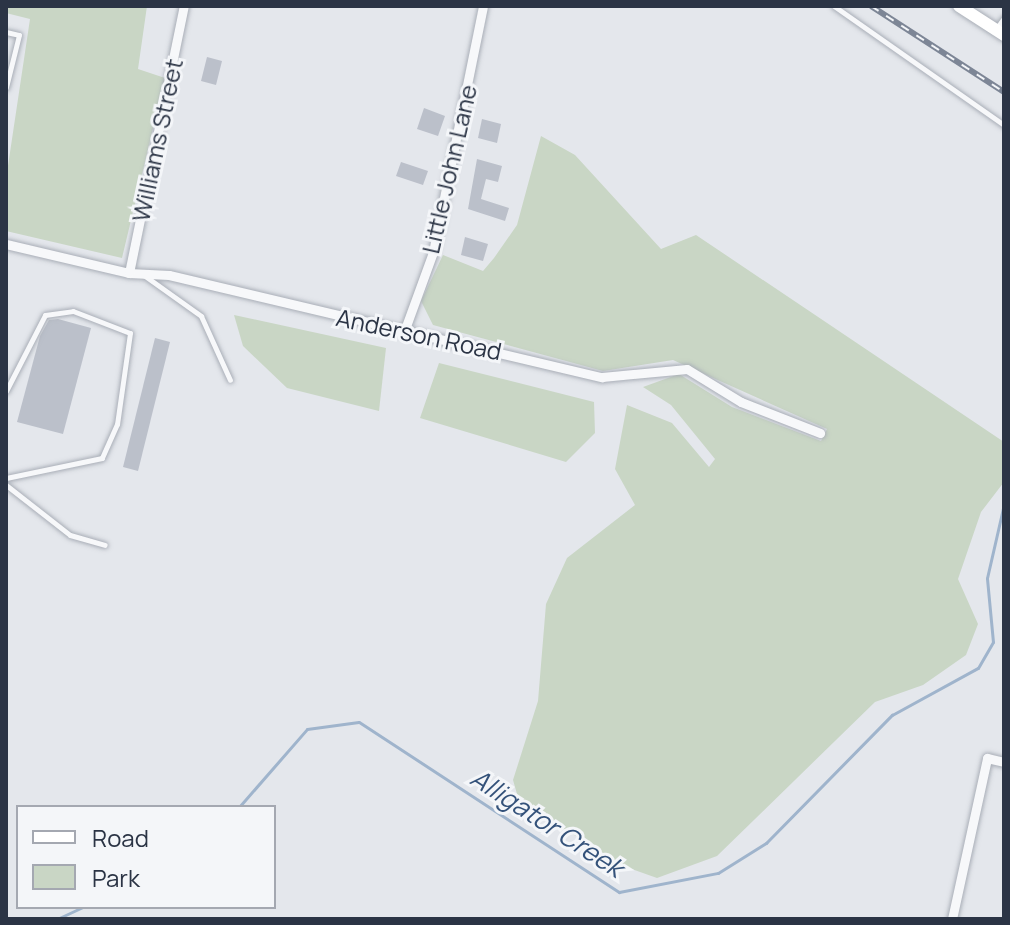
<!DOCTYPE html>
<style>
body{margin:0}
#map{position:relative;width:1010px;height:925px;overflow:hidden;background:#e4e7ec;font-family:Manrope,sans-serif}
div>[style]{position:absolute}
.green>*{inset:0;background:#c9d6c5}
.stream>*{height:3px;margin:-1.5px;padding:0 1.5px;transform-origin:1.5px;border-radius:1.5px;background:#9fb4cc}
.building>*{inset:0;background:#bbc0ca}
.roads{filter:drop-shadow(0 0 2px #a9aeb7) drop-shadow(0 0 2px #a9aeb7)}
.lane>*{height:5px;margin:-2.5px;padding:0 2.5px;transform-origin:2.5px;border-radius:2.5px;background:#f7f8fa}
.street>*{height:9px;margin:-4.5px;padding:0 4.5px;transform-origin:4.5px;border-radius:4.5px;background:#f7f8fa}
.secondary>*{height:12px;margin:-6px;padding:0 6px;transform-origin:6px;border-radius:6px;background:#fff}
.rail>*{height:6px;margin-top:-3px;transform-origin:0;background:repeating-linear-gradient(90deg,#f4f6f9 0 9px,#7d8696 0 18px);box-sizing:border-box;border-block:2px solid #7d8696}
span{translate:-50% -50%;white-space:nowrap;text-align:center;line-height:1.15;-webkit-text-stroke:6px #f4f6f9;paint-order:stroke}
.street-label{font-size:24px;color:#2b3445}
.water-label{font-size:26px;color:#34527a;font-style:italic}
.frame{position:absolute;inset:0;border:8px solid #2b3445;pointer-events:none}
.legend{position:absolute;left:16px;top:805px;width:260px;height:104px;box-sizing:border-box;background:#f4f6f9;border:2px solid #a4a8b1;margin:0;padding:10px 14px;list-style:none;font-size:24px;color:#2b3445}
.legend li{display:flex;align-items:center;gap:16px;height:40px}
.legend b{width:40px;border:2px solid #a4a8b1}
</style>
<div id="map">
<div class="green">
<div style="clip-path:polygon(6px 6px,147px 6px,138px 69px,165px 78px,122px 258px,6px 231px,6px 179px,30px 19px,6px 13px)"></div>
<div style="clip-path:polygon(541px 136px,575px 155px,661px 249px,696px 235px,1004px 442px,1004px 482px,981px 512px,958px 579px,978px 624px,966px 655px,923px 685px,875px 702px,717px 856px,657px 878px,626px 867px,519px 801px,513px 780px,538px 701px,546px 604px,567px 558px,635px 505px,615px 469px,627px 405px,672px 423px,709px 467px,715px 459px,671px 405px,643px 387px,679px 374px,732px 407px,821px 441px,827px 429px,673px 360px,603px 371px,433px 325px,421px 301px,443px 255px,483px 271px,494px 258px,517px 225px)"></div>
<div style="clip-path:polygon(234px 315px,386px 348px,379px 411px,287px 388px,243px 346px)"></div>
<div style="clip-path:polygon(439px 363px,594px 402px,595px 433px,566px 462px,420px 418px)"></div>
</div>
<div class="stream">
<div style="left:239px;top:807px;width:103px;rotate:-48.9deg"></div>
<div style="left:307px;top:729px;width:52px;rotate:-7.7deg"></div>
<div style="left:359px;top:722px;width:311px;rotate:33.2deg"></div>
<div style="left:619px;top:892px;width:101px;rotate:-10.9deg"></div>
<div style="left:718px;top:873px;width:57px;rotate:-32deg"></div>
<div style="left:766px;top:843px;width:180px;rotate:-45.5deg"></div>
<div style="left:892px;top:715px;width:98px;rotate:-28.7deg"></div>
<div style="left:978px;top:668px;width:30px;rotate:-60deg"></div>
<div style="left:993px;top:642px;width:64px;rotate:-95.4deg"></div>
<div style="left:987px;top:578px;width:76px;rotate:-77.1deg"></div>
<div style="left:57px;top:919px;width:29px;rotate:-25deg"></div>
</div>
<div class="building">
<div style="clip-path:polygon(207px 57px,222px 61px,216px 85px,201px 81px)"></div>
<div style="clip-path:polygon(424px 108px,445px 116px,438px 136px,417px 129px)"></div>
<div style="clip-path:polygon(482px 119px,501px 124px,497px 143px,478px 138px)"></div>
<div style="clip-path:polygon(477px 159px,502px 166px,498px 182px,486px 179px,481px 199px,509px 208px,505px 221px,468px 209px)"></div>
<div style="clip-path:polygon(401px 162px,428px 171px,423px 185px,396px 176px)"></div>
<div style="clip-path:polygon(465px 237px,488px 244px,483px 261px,461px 255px)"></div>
<div style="clip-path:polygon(58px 319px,91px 328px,63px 434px,17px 422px,40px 336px,49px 320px)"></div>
<div style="clip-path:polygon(155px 338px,170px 342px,138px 471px,123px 467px)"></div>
</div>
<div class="roads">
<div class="lane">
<div style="left:834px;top:6px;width:208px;rotate:35deg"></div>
<div style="left:996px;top:29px;width:14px;rotate:-54deg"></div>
<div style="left:6px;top:32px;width:13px;rotate:13deg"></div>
<div style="left:19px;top:35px;width:54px;rotate:104deg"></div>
<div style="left:145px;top:276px;width:69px;rotate:35.5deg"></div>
<div style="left:201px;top:316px;width:70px;rotate:65.6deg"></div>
<div style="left:6px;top:391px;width:85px;rotate:-62.8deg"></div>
<div style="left:45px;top:315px;width:28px;rotate:-8deg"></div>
<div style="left:73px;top:311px;width:61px;rotate:21.1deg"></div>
<div style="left:130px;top:333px;width:92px;rotate:98.1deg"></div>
<div style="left:117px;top:424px;width:37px;rotate:114deg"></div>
<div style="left:102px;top:458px;width:98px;rotate:168.2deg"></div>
<div style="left:6px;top:485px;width:81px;rotate:38deg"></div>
<div style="left:70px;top:535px;width:36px;rotate:16deg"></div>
</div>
<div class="street">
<div style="left:6px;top:244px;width:126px;rotate:13.3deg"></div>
<div style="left:129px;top:273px;width:40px;rotate:2.9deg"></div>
<div style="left:169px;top:275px;width:445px;rotate:13.3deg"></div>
<div style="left:602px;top:377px;width:85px;rotate:-5.4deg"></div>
<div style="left:687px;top:369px;width:63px;rotate:31.4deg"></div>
<div style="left:741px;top:402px;width:85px;rotate:21.4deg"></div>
<div style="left:129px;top:273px;width:273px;rotate:-78.4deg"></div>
<div style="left:405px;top:329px;width:82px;rotate:-70deg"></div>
<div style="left:433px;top:252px;width:251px;rotate:-78.5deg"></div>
<div style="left:952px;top:919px;width:165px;rotate:-77.7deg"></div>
<div style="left:987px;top:758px;width:17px;rotate:13deg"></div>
</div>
<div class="secondary">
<div style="left:959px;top:6px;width:54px;rotate:32.8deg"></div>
</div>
</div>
<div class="rail">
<div style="left:871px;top:6px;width:158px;rotate:32.9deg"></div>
</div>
<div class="street-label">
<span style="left:157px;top:140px;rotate:-78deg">Williams Street</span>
<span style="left:449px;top:169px;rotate:-77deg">Little John Lane</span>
<span style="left:419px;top:334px;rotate:12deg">Anderson Road</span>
</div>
<div class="water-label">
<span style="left:547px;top:823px;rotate:33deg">Alligator Creek</span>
</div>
<div class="frame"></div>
<ul class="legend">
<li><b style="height:10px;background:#fff"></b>Road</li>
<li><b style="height:22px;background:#c9d6c5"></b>Park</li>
</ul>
</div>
